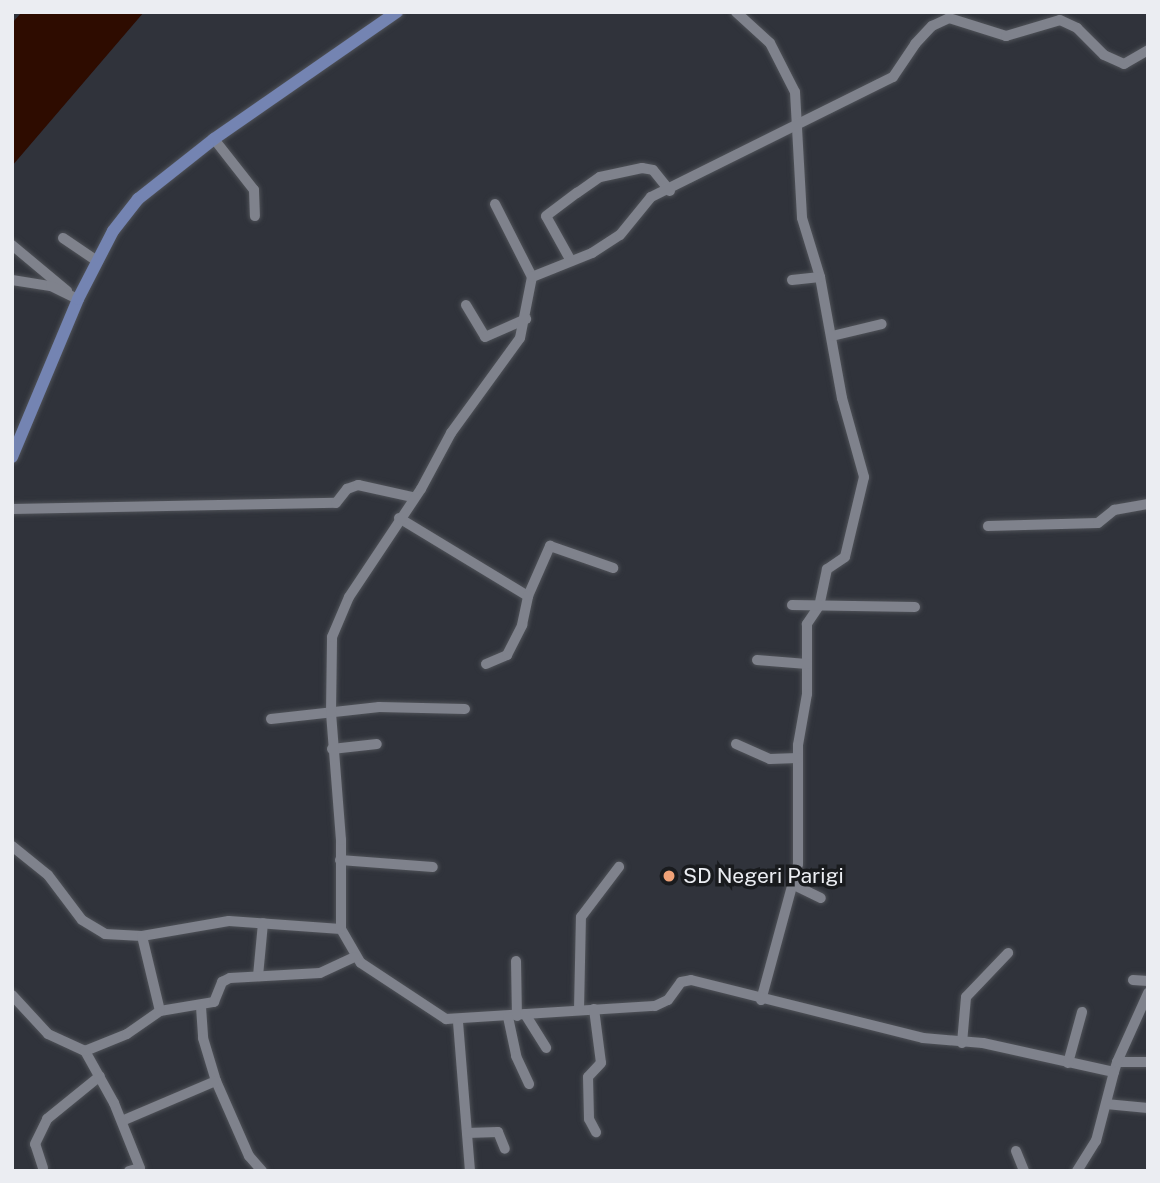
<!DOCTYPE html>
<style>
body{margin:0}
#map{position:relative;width:1160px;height:1183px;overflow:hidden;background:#30333b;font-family:"Public Sans",sans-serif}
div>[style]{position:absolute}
.water>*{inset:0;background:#2e0c00}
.roads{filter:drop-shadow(0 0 2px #4f5258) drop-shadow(0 0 2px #4f5258)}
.minor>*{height:10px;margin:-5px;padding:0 5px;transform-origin:5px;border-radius:5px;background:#7f828c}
.major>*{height:12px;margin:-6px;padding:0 6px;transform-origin:6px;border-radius:6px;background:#7484b2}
.dots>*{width:19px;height:19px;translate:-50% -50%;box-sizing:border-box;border:4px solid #191b1e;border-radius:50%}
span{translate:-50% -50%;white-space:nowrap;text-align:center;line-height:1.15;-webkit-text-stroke:7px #191b1e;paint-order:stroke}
.poi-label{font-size:21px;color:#ebedf2}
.left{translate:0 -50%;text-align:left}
.frame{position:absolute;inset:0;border:14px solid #ebedf2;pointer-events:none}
</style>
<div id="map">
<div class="water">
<div style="clip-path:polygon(22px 12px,144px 12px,12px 166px,12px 23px)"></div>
</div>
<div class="roads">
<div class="minor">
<div style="left:736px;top:12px;width:46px;rotate:42.4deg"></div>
<div style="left:770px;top:43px;width:55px;rotate:63deg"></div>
<div style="left:795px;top:92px;width:126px;rotate:86.8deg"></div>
<div style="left:802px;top:218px;width:62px;rotate:73deg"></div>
<div style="left:820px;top:277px;width:123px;rotate:79.7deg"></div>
<div style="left:842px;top:398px;width:82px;rotate:74.4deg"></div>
<div style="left:864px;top:477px;width:82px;rotate:103.4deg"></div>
<div style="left:845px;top:557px;width:22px;rotate:146deg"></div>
<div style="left:827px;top:569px;width:38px;rotate:102deg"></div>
<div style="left:819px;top:606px;width:22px;rotate:124deg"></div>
<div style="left:807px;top:624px;width:70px;rotate:90deg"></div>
<div style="left:807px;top:694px;width:52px;rotate:100deg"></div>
<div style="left:798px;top:745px;width:119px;rotate:90deg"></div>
<div style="left:798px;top:864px;width:141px;rotate:105.2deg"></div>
<div style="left:214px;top:139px;width:65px;rotate:51.9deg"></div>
<div style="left:254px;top:190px;width:26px;rotate:88deg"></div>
<div style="left:495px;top:204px;width:82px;rotate:63.1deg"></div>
<div style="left:63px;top:238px;width:41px;rotate:34.1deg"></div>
<div style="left:12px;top:245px;width:72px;rotate:39.9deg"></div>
<div style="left:571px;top:261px;width:51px;rotate:-119.1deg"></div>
<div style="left:546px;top:216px;width:39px;rotate:-37deg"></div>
<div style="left:577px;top:193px;width:28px;rotate:-35deg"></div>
<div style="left:600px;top:177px;width:43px;rotate:-12.1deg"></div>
<div style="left:642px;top:168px;width:11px;rotate:10deg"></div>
<div style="left:653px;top:170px;width:27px;rotate:51deg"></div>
<div style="left:12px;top:280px;width:39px;rotate:9deg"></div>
<div style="left:51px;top:286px;width:30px;rotate:26deg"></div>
<div style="left:792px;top:280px;width:28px;rotate:-6deg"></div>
<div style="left:466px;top:305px;width:37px;rotate:59deg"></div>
<div style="left:485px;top:337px;width:45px;rotate:-23.7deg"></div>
<div style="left:832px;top:336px;width:51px;rotate:-13.5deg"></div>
<div style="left:12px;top:509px;width:324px;rotate:-1.1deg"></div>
<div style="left:336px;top:503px;width:18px;rotate:-52deg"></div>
<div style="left:347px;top:489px;width:12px;rotate:-20deg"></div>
<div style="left:358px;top:485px;width:55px;rotate:12.5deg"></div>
<div style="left:399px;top:518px;width:151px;rotate:31.2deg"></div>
<div style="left:528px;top:596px;width:55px;rotate:-66.3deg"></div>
<div style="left:550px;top:546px;width:67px;rotate:19.2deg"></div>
<div style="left:988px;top:526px;width:110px;rotate:-1.6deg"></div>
<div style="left:1098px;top:523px;width:21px;rotate:-39deg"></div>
<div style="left:1114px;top:510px;width:35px;rotate:-10deg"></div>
<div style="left:792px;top:605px;width:123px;rotate:0.9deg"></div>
<div style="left:757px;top:660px;width:50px;rotate:4.6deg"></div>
<div style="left:486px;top:664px;width:23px;rotate:-23deg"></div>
<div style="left:507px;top:655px;width:34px;rotate:-63deg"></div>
<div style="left:522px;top:625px;width:30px;rotate:-78deg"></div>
<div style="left:271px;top:719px;width:109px;rotate:-6.3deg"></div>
<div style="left:379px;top:707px;width:86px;rotate:1.3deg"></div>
<div style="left:736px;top:744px;width:37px;rotate:24deg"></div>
<div style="left:770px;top:759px;width:28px;rotate:-2deg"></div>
<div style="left:332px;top:749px;width:45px;rotate:-6.3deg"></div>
<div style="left:12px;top:846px;width:46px;rotate:38.9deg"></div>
<div style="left:48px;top:875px;width:56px;rotate:52.9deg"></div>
<div style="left:82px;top:920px;width:27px;rotate:31deg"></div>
<div style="left:105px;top:934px;width:37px;rotate:3deg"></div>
<div style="left:142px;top:936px;width:88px;rotate:-9.8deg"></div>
<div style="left:229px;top:921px;width:112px;rotate:4.1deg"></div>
<div style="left:341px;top:929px;width:39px;rotate:60deg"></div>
<div style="left:361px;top:963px;width:102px;rotate:33.4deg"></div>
<div style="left:446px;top:1019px;width:209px;rotate:-3.6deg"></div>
<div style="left:655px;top:1006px;width:14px;rotate:-25deg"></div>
<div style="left:668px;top:1000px;width:22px;rotate:-54deg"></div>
<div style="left:681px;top:982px;width:10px;rotate:-11deg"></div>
<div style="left:691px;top:980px;width:239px;rotate:14deg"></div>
<div style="left:923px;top:1038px;width:60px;rotate:4.8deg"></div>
<div style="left:983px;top:1043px;width:134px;rotate:12.5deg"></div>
<div style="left:1114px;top:1072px;width:10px;rotate:-73deg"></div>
<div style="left:1117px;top:1062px;width:31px"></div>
<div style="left:340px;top:860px;width:93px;rotate:4.3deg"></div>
<div style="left:792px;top:884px;width:32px;rotate:26deg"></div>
<div style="left:341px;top:929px;width:89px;rotate:-90deg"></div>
<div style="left:341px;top:840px;width:128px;rotate:-94.5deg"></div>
<div style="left:331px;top:712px;width:75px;rotate:-89.2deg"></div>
<div style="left:332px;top:637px;width:43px;rotate:-67deg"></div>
<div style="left:349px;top:597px;width:130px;rotate:-56.3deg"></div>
<div style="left:421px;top:489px;width:64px;rotate:-61.8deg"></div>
<div style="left:451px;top:433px;width:117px;rotate:-54deg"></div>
<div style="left:520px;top:338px;width:62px;rotate:-78.9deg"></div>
<div style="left:532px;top:277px;width:65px;rotate:-21.8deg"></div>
<div style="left:592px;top:253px;width:33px;rotate:-33deg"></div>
<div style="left:620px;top:235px;width:49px;rotate:-50.8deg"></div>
<div style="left:651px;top:197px;width:270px;rotate:-26.4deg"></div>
<div style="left:893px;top:77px;width:40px;rotate:-56deg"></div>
<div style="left:915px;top:44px;width:25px;rotate:-47deg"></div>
<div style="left:932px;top:26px;width:19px;rotate:-25deg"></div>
<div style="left:949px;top:18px;width:60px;rotate:17.5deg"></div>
<div style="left:1006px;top:36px;width:56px;rotate:-16.5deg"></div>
<div style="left:1060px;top:20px;width:19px;rotate:25deg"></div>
<div style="left:1077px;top:28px;width:38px;rotate:45deg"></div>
<div style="left:1104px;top:55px;width:22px;rotate:24deg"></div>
<div style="left:1124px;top:64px;width:28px;rotate:-30deg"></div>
<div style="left:516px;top:961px;width:55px;rotate:89deg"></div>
<div style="left:258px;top:976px;width:53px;rotate:-84.6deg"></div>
<div style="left:1133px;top:980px;width:15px;rotate:4deg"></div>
<div style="left:12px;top:995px;width:53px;rotate:47.3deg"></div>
<div style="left:48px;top:1034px;width:41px;rotate:24.7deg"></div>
<div style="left:201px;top:1007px;width:31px;rotate:86deg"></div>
<div style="left:203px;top:1038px;width:45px;rotate:73.2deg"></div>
<div style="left:216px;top:1081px;width:82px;rotate:66.3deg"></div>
<div style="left:249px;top:1156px;width:20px;rotate:49deg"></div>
<div style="left:594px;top:1009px;width:54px;rotate:82.6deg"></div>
<div style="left:601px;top:1063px;width:19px;rotate:133deg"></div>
<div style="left:588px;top:1077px;width:42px;rotate:88.6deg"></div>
<div style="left:589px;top:1119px;width:15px;rotate:62deg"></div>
<div style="left:579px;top:1010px;width:93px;rotate:-88.8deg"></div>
<div style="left:581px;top:917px;width:63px;rotate:-52.8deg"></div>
<div style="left:160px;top:1011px;width:55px;rotate:-9.5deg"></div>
<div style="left:214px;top:1002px;width:22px;rotate:-68deg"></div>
<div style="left:222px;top:982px;width:9px;rotate:-27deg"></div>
<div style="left:230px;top:978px;width:90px;rotate:-3.2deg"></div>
<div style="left:320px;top:973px;width:38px;rotate:-25deg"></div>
<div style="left:525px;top:1014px;width:40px;rotate:58deg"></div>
<div style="left:508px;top:1017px;width:40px;rotate:78deg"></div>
<div style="left:516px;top:1056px;width:31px;rotate:65deg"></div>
<div style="left:458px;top:1022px;width:149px;rotate:85.4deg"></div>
<div style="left:962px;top:1043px;width:46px;rotate:-85deg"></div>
<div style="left:966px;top:997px;width:61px;rotate:-46.3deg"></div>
<div style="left:1117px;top:1062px;width:76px;rotate:-65.8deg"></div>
<div style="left:1068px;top:1063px;width:53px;rotate:-74.6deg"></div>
<div style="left:1106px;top:1104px;width:42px;rotate:5.4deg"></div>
<div style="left:122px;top:1121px;width:102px;rotate:-23.1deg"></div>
<div style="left:467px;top:1133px;width:31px;rotate:-2deg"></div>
<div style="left:498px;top:1132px;width:18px;rotate:68deg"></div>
<div style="left:1016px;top:1151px;width:22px;rotate:68deg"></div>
<div style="left:43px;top:1168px;width:25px;rotate:-108deg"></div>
<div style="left:35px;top:1144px;width:28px;rotate:-64deg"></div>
<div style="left:47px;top:1119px;width:68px;rotate:-39.1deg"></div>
<div style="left:129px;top:1171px;width:11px;rotate:-15deg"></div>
<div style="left:140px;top:1168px;width:70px;rotate:-111.8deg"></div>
<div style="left:114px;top:1103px;width:60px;rotate:-119.1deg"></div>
<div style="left:85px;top:1051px;width:45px;rotate:-22deg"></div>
<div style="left:127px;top:1034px;width:40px;rotate:-34.9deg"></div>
<div style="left:160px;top:1011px;width:77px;rotate:-103.5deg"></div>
<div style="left:1077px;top:1171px;width:36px;rotate:-58deg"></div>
<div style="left:1096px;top:1141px;width:71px;rotate:-75.4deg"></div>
</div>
<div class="major">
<div style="left:12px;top:457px;width:171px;rotate:-67.3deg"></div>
<div style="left:78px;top:299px;width:76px;rotate:-62.8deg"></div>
<div style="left:113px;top:231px;width:41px;rotate:-52deg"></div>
<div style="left:138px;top:199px;width:97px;rotate:-38.3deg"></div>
<div style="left:214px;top:139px;width:223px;rotate:-34.8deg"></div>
</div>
</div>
<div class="dots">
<div style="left:669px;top:876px;background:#f0a278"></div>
</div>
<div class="poi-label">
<span class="left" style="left:683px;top:876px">SD Negeri Parigi</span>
</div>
<div class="frame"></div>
</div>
